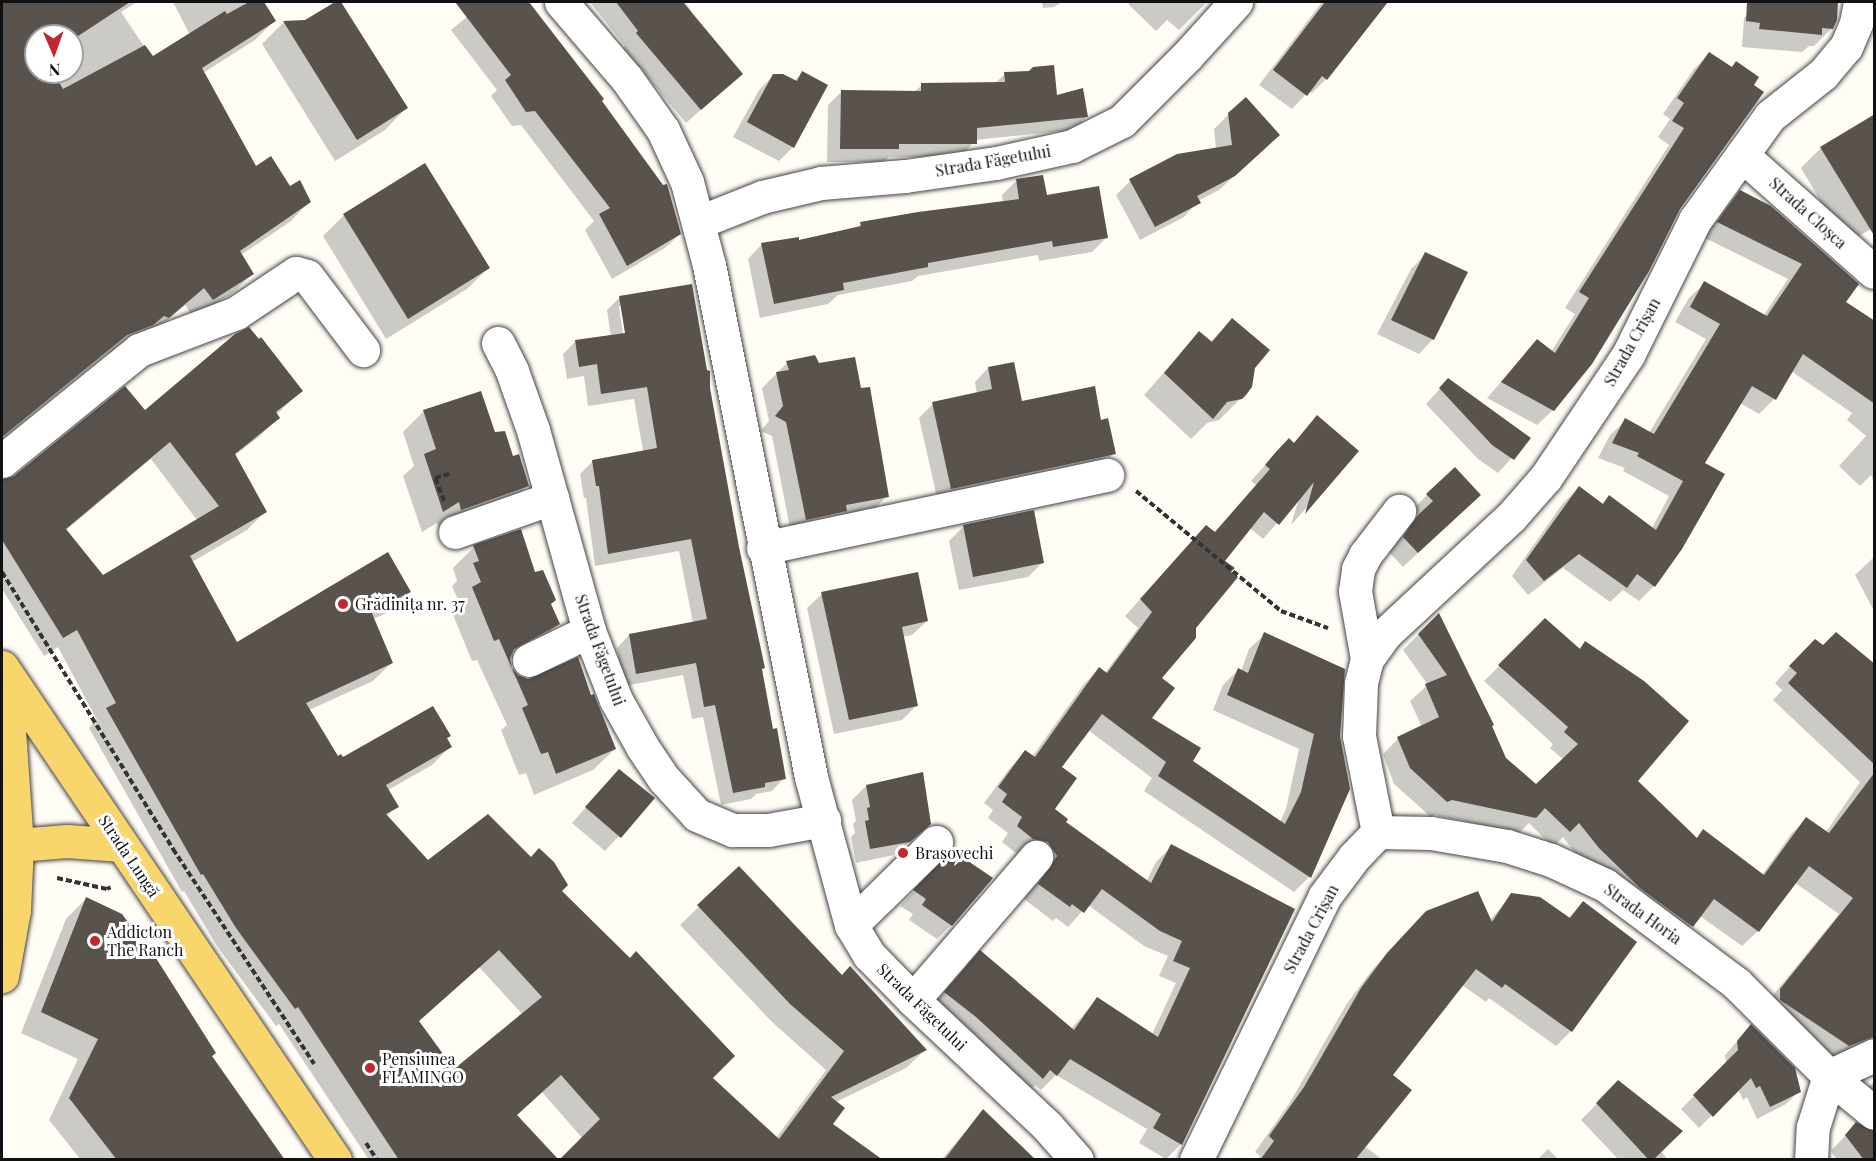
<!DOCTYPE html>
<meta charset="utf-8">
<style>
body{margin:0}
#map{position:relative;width:1876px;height:1161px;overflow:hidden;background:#fffdf5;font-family:"Playfair Display",serif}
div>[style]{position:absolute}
.shadow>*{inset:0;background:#0003}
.building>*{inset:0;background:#5a524d}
.path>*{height:4px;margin-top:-2px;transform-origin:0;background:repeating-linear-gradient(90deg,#333 0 6px,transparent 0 9px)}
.roads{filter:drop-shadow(0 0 2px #444) drop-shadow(0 0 2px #444)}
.minor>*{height:33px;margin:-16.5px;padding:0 16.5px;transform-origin:16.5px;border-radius:16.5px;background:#fff}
.major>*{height:33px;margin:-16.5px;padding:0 16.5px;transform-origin:16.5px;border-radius:16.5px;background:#f9d66b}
.dots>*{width:16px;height:16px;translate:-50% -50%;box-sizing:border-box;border:3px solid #fff;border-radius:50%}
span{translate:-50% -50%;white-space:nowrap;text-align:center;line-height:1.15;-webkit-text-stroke:6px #fff;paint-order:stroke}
.street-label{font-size:16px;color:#111}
.poi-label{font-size:16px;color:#111}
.left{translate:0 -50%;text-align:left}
.frame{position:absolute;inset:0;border:3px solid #111;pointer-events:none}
.north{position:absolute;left:24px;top:24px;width:60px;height:60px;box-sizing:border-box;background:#fff;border:2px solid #a0a0a0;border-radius:50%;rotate:178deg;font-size:16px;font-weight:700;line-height:24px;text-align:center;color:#111}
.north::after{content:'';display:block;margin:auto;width:21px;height:27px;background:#c4262e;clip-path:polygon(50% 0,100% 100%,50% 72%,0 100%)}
</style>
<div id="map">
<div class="shadow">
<div style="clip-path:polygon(evenodd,2px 2px,137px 2px,121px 12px,152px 58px,190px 35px,173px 2px,263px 2px,274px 21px,255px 40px,203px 73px,256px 168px,309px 202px,291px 221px,241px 255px,252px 274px,234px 292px,194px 318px,185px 305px,149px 336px,107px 354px,2px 439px,2px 2px,36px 36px,72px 36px,72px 72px,36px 72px,36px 36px)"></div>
<div style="clip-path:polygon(339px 2px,406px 108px,385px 130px,335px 161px,262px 44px,283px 23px,305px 22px)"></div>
<div style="clip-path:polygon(485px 2px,527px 2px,602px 99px,600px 101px,680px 234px,665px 248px,612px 279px,585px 230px,594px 221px,521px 125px,512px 126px,491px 96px,497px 90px,451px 30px)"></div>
<div style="clip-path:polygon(590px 2px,685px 2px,692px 12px,690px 13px,741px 74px,686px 123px,623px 48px,625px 46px)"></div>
<div style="clip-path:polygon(1042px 2px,1062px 2px,1054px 7px,1043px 8px)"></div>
<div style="clip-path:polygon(1131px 2px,1207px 2px,1179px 30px,1167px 20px,1156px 31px,1128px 4px)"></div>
<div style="clip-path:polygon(1322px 2px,1386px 2px,1326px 79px,1312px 93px,1309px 91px,1292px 109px,1259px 85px)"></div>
<div style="clip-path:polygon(1751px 2px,1837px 2px,1835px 20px,1832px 28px,1814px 46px,1809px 46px,1802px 52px,1742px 47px,1744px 18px,1750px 12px)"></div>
<div style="clip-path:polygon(1710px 53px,1678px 208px,1553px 410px,1537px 425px,1487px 398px,1537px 341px,1551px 352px,1575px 314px,1565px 308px,1669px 145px,1658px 137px,1670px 119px,1663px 114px,1694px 69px)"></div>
<div style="clip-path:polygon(802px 73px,793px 147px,779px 161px,733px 137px,759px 90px,773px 76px,794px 81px)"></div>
<div style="clip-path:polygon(1005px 74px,1086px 117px,1073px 130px,975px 140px,962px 157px,889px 157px,883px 162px,827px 162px,828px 105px,842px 91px,914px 92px,922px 85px,995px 83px)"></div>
<div style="clip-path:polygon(1229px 114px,1264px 149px,1219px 190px,1198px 201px,1184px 217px,1140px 240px,1116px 195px,1130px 181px,1216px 149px,1214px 129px)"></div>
<div style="clip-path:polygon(1821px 148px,1874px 227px,1846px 244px,1801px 168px)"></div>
<div style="clip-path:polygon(1016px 181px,1046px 197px,1106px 238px,1092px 252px,1039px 261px,1038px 255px,918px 276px,912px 281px,838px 295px,828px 304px,760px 318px,748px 259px,762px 244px,798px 242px,856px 229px,861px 224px,1003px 203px,1002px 195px)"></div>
<div style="clip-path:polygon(1740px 192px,1844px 302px,1874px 323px,1874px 483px,1871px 475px,1860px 486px,1839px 466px,1866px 436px,1847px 420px,1852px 413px,1791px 371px,1774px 399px,1759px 414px,1740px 403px,1703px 464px,1681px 548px,1654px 586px,1639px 601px,1623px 590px,1610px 602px,1563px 568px,1528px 595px,1512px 576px,1563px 503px,1579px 488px,1602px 504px,1609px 497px,1652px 528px,1669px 496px,1623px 471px,1625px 468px,1598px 458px,1610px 435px,1626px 420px,1649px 433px,1706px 339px,1675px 322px,1689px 298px,1705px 283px,1764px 315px,1788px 279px,1703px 237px,1725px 207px)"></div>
<div style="clip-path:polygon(344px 215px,488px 268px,467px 289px,386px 339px,323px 236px)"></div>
<div style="clip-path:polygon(1426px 254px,1433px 339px,1419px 354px,1377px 334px,1411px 269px)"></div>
<div style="clip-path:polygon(evenodd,620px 297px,709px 388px,772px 730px,784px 778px,772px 791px,756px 794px,751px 799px,721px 805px,703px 717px,692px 719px,683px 675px,624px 686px,617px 648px,629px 635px,693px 623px,679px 551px,595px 566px,586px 498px,584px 498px,580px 474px,593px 461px,643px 451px,634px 399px,588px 406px,584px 376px,567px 379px,563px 354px,576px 341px,611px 337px,607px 310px,620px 297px,619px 306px,622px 306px,627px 340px,624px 341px,619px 306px)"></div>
<div style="clip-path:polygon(1232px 320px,1254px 368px,1241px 398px,1219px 420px,1207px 423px,1191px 439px,1144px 395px,1199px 333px,1210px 342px)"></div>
<div style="clip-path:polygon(787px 363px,818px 365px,887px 496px,873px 511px,791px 533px,772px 436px,761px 431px,769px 421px,762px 388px)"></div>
<div style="clip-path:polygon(988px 368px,1021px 403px,1100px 421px,1114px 453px,1100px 467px,938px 502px,919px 418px,933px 404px,977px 394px,975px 382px)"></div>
<div style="clip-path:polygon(1448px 380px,1529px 439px,1498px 473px,1478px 459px,1426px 404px)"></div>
<div style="clip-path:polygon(evenodd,301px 391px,276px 415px,278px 417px,260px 436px,234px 456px,266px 511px,247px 530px,192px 562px,236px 644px,409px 592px,391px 611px,373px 619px,391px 663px,373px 681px,309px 710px,337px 758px,446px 739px,450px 747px,432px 765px,388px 790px,397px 806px,387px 816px,428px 862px,560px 891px,711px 1078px,776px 1138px,826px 1070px,772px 1022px,680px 925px,739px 868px,841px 976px,925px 1050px,906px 1068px,836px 1102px,831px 1124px,880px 1160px,583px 1139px,542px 1092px,516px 1116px,557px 1160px,369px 1160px,279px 1024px,276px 1026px,217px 946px,184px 891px,182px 892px,89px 728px,97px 720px,58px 647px,44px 656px,2px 589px,2px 481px,6px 481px,145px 412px,301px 391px,151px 459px,197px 520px,103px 577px,66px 530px,151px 459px,301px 391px,479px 967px,523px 1015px,454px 1072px,418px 1022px,479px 967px)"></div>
<div style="clip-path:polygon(424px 411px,494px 433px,512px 457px,527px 486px,506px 507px,440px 530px,437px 523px,422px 532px,403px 476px,414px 466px,403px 432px)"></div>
<div style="clip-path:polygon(1317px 417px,1357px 451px,1291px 525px,1299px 498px,1263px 539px,1250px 528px,1223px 562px,1195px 628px,1160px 678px,1150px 719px,1191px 761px,1280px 822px,1286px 809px,1299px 749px,1213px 710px,1223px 685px,1238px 670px,1241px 671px,1249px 649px,1265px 634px,1339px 736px,1349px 789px,1309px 877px,1294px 892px,1144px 791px,1152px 778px,1088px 730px,1060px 768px,1053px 810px,1064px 822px,1146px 882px,1156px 862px,1172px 846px,1293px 910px,1181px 1144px,1166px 1159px,1139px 1143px,1147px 1129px,1056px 1075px,1041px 1090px,1035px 1085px,1027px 1093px,930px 1008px,965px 968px,1071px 1029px,1097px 999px,1152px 1034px,1176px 983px,1159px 976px,1168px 956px,1144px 946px,1088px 905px,1068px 927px,1056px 918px,1053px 921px,1024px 899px,1042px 873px,1002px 842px,1008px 833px,988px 818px,993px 810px,984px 803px,1010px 768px,1025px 752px,1032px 757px,1084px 684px,1099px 669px,1105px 673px,1138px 628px,1125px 616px,1206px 527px,1214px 533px,1256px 485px,1251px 481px,1274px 455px,1293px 444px)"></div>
<div style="clip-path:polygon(1427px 495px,1464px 509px,1403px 567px,1389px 552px,1402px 532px,1419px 516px,1413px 509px)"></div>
<div style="clip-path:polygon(964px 526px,1042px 563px,1028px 577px,959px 590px,949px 541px)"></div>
<div style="clip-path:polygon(474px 547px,534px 574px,558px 624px,537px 645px,509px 660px,511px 668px,517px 676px,590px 697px,615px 749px,593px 770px,534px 795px,526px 773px,519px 775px,501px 730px,507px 725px,477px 660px,472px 661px,451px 610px,459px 602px,452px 586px,457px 581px,453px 568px)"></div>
<div style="clip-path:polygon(1874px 557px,1874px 611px,1855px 575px)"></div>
<div style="clip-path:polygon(822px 594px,927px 621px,912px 635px,902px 637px,916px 706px,902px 720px,834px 734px,807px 608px)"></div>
<div style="clip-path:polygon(1438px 615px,1505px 759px,1536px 787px,1564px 760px,1550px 748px,1553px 744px,1484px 681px,1546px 620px,1578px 650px,1585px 643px,1636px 781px,1696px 839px,1703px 831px,1762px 875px,1791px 834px,1807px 819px,1826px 832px,1860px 782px,1773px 700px,1782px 690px,1775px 683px,1800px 656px,1823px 647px,1874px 666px,1874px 1061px,1832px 1061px,1765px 1005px,1839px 914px,1794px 882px,1758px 931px,1742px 946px,1700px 916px,1677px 941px,1583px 864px,1563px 837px,1553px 847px,1529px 823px,1519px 833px,1435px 815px,1431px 817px,1394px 784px,1383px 754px,1398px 739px,1422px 727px,1410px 701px,1428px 685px,1403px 650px)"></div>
<div style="clip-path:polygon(605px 786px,653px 799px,605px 851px,572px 823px)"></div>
<div style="clip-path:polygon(866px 786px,929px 824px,894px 855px,856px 863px,851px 837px,855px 833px,853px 824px,856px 821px,852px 800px)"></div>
<div style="clip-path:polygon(953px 852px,951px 925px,937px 939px,909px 920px,913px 914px,900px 906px)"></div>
<div style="clip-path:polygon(1512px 895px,1568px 918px,1583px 903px,1635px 942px,1571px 1031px,1556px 1046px,1489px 998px,1486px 1002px,1462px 985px,1391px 1075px,1364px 1146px,1383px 1160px,1258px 1160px,1260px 1156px,1255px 1152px,1289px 1104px,1346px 1005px,1372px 970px,1411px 928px,1490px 920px)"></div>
<div style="clip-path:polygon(86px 899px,210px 1057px,284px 1160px,81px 1160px,49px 1120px,78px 1059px,21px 1033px,66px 919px)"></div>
<div style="clip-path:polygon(1751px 1026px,1799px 1091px,1786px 1104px,1757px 1119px,1747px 1097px,1743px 1100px,1738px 1089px,1699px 1128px,1681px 1109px,1726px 1064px,1725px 1055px)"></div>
<div style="clip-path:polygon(1618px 1082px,1661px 1151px,1668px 1160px,1619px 1160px,1581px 1120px)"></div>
<div style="clip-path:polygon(1874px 1082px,1874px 1119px,1855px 1101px)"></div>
<div style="clip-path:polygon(983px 1111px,1035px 1160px,941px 1160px)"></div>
<div style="clip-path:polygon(1856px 1124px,1874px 1160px,1837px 1160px,1831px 1151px)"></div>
<div style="clip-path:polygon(1548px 1149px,1559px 1160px,1537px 1160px)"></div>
</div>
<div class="building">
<div style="clip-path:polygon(2px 2px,130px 2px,72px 40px,72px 36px,36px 36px,36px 72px,53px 72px,63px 89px,145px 45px,153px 56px,225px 11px,227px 14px,249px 2px,264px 2px,276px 21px,202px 68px,256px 166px,271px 156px,290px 186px,300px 180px,311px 202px,240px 251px,254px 274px,213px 300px,204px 288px,169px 318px,164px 316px,153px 325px,127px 335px,2px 437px)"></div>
<div style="clip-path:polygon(335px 2px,341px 2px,408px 108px,357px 140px,283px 21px,305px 20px)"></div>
<div style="clip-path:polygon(455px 2px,529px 2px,604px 99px,602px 101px,663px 185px,667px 184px,681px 234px,627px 266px,599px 214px,610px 208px,535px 111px,526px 112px,505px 80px,511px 75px)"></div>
<div style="clip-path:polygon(616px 2px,683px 2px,743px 74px,701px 110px,636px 33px,638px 31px)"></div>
<div style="clip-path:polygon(1325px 2px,1388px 2px,1327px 80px,1322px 76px,1307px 96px,1273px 70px)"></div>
<div style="clip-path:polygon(1747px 2px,1838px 2px,1837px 20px,1833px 29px,1822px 28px,1822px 35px,1759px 29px,1760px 23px,1746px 21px)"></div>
<div style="clip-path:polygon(1709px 52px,1732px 67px,1736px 61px,1759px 77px,1754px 85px,1764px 92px,1680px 209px,1649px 271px,1592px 364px,1554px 411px,1501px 382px,1537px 339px,1555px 353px,1589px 298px,1579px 292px,1684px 128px,1672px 121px,1684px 103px,1677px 98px)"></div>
<div style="clip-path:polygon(1054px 65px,1057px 95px,1083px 88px,1088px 117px,977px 128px,977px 144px,899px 144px,899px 149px,840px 149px,841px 90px,921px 91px,921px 83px,1005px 82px,1004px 72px,1029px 71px,1033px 67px)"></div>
<div style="clip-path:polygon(802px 71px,828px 85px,794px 148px,747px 122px,773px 74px,783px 74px,797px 81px)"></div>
<div style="clip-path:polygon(1246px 97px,1280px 135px,1235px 176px,1197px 196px,1201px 203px,1155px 227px,1129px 179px,1177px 154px,1232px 145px,1228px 113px)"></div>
<div style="clip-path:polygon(1875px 114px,1875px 237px,1820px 147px)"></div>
<div style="clip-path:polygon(425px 163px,490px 268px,408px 319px,343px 214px)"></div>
<div style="clip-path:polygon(1043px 175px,1047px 195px,1099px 186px,1108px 238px,1053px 247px,1052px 241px,928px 263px,928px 267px,843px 283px,844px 290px,774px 304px,761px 243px,799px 237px,799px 240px,861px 226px,860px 222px,918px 212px,1019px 199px,1016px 179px)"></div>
<div style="clip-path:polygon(1740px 190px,1771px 206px,1859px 284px,1846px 302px,1875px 321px,1875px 404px,1803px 354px,1776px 400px,1752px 386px,1705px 463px,1725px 474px,1682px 549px,1655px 587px,1637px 574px,1627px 588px,1579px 554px,1544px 581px,1526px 560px,1579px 486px,1603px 504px,1609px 495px,1656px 530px,1683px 481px,1637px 456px,1639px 453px,1612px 443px,1625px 418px,1654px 434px,1720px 324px,1690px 307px,1704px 281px,1767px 316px,1802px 264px,1717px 222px)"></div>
<div style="clip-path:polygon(1425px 252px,1468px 272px,1434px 340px,1391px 320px)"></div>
<div style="clip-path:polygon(692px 284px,707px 370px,710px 371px,710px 388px,739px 547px,765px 668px,762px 669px,773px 729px,777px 728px,786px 779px,765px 783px,765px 787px,733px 793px,715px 705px,704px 707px,696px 663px,636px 674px,629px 634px,707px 619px,691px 539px,608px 554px,599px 486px,596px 486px,592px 460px,657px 448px,647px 387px,601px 394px,597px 364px,579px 367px,575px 340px,625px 333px,619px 296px)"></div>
<div style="clip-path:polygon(1232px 318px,1270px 350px,1255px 368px,1252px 387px,1246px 395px,1242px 399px,1227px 402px,1213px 419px,1164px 373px,1199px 331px,1212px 342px)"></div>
<div style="clip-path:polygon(evenodd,249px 327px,259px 339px,261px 337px,303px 391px,276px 412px,280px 418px,235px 454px,267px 512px,190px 556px,237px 642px,388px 552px,411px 592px,371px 611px,393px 663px,306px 703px,338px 756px,341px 754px,343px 757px,433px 706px,451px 736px,447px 738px,452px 747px,386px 785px,399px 807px,386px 814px,428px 860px,488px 814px,531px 857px,539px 848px,554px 862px,568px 885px,562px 891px,630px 958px,636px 951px,735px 1056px,713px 1078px,779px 1139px,844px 1051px,790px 1004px,697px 905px,739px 866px,842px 975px,850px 966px,927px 1050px,831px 1097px,845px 1108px,833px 1124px,883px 1160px,559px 1160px,600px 1119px,561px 1075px,517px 1115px,559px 1160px,399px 1160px,298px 1007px,295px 1009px,236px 928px,203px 874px,201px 875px,106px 708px,116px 703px,77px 630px,63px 638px,2px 540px,2px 479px,14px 476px,125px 386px,145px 410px,235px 334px,249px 327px,170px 442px,219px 506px,103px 575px,66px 529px,170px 442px,249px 327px,499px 950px,542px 997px,454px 1069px,419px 1021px,499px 950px)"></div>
<div style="clip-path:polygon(815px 355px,819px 363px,855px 357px,861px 388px,870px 387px,889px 497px,846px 505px,847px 511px,806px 520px,786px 422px,775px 416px,783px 406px,776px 372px,789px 370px,786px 361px)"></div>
<div style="clip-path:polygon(1014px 362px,1022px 401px,1095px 386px,1101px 420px,1108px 418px,1116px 454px,951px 489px,932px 402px,992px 389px,988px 367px)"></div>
<div style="clip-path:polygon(1448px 378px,1531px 438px,1514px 460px,1492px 445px,1439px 388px)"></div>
<div style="clip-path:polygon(481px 391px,495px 432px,505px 431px,513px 456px,519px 454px,529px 486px,461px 510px,459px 502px,443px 512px,424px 454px,436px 449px,423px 410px)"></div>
<div style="clip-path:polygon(1317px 415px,1359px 451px,1305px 514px,1314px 482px,1279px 525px,1264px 512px,1225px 561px,1235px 568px,1231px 572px,1238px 577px,1196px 628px,1196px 638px,1162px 678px,1175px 688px,1152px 718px,1201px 748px,1193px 761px,1285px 824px,1301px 792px,1314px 734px,1227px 695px,1238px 668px,1248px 673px,1264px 632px,1345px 669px,1340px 736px,1350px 789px,1311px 878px,1158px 776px,1166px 762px,1102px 714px,1062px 767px,1077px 778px,1055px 809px,1068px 819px,1066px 822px,1151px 883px,1171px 844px,1295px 909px,1182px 1145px,1153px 1128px,1161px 1114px,1070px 1059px,1057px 1076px,1050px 1070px,1043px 1079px,976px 1017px,944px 992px,980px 950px,1074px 1030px,1097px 997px,1158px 1037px,1190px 968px,1173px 961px,1182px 941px,1160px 931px,1102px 889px,1084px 913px,1072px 904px,1070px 907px,1038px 884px,1057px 856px,1048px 842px,1033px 839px,1017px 826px,1022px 817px,1002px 802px,1007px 794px,998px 787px,1025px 750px,1035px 757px,1099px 667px,1107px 673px,1152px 612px,1140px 599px,1206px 525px,1215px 532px,1270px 469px,1265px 465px,1275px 453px,1289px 438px,1294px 443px)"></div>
<div style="clip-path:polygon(1455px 467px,1481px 495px,1418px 553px,1403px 537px,1417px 516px,1433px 501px,1426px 494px)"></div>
<div style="clip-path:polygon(1034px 510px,1044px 563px,973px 577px,963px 525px)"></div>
<div style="clip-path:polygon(521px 529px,535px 572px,543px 570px,556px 600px,551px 604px,560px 624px,514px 649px,510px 658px,512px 668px,518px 675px,528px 679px,578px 657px,591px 695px,594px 694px,616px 749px,556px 774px,548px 752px,541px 754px,522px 708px,528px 705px,499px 639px,494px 641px,472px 587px,481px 582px,473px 563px,479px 561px,473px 545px)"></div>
<div style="clip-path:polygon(918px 572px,928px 621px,902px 627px,918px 706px,849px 720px,821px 592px)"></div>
<div style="clip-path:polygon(1439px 613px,1494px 725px,1492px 726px,1506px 758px,1536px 784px,1578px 744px,1564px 732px,1568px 727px,1498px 665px,1545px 618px,1580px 649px,1585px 641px,1644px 681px,1689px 721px,1638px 781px,1697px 838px,1703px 829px,1764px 875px,1806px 817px,1829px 833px,1875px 772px,1875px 1036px,1849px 1046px,1780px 1000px,1780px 989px,1853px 898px,1809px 866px,1759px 932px,1714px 899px,1693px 927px,1640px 888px,1599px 848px,1579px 823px,1570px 832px,1545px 808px,1536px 818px,1452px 800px,1447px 802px,1410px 768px,1397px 737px,1439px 717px,1425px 684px,1447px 675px,1418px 634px)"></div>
<div style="clip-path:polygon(1836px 632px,1875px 664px,1875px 765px,1788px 683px,1797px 673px,1789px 666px,1815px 639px,1823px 645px)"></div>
<div style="clip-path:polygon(619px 769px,655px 798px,621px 838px,585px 807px)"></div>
<div style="clip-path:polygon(923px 772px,931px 824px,910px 842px,870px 849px,865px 821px,869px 820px,867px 808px,870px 807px,866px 785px)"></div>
<div style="clip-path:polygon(952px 850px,993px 878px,952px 926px,922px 905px,926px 899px,913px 890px)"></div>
<div style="clip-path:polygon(1478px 891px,1492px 922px,1511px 893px,1540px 897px,1570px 918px,1583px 901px,1637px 942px,1572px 1032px,1505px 984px,1502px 988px,1476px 969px,1393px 1075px,1412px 1090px,1355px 1160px,1260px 1160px,1274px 1141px,1269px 1136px,1304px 1087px,1361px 988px,1387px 953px,1426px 911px)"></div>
<div style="clip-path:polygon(86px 897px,122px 914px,148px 949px,149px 947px,216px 1053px,212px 1056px,285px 1160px,117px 1160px,69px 1098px,98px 1039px,41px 1012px)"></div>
<div style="clip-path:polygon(1751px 1024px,1795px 1068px,1801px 1092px,1770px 1107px,1760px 1086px,1756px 1088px,1751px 1078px,1713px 1117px,1693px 1095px,1738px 1050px,1737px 1041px)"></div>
<div style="clip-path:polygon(1618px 1080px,1683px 1131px,1653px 1160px,1649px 1160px,1596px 1103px)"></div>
<div style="clip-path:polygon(983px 1109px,1036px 1160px,944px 1160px)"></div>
<div style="clip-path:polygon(1856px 1122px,1875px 1131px,1875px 1160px,1864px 1160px,1845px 1135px)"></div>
</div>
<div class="path">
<div style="left:1136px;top:491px;width:188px;rotate:39.6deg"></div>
<div style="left:1281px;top:611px;width:50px;rotate:19.9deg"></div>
<div style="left:444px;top:501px;width:25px;rotate:-111deg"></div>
<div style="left:435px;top:478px;width:15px;rotate:-16deg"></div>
<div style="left:2px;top:572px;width:326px;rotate:58.3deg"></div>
<div style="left:173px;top:849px;width:257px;rotate:56.7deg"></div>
<div style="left:57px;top:878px;width:51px;rotate:12.4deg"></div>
<div style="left:107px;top:889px;width:4px;rotate:-27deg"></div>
<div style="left:366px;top:1143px;width:20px;rotate:57deg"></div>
</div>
<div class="roads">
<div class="minor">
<div style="left:561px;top:2px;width:101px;rotate:49.4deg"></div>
<div style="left:627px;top:79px;width:62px;rotate:54.8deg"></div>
<div style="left:663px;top:130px;width:57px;rotate:65.2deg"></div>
<div style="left:687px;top:182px;width:86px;rotate:75.2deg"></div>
<div style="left:709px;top:265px;width:522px;rotate:78.73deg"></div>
<div style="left:811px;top:777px;width:153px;rotate:74.9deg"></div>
<div style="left:851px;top:925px;width:35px;rotate:59deg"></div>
<div style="left:869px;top:955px;width:63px;rotate:45.6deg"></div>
<div style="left:913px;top:1000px;width:184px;rotate:43.2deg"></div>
<div style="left:1047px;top:1126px;width:45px;rotate:48.6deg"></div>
<div style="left:1742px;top:155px;width:176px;rotate:41.6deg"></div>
<div style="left:699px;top:222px;width:68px;rotate:-21.6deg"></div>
<div style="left:762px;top:197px;width:61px;rotate:-13.3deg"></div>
<div style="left:821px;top:183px;width:84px;rotate:-4.8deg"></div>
<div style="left:905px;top:176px;width:92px;rotate:-8.1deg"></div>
<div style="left:996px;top:163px;width:78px;rotate:-12.6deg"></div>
<div style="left:1072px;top:146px;width:56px;rotate:-26.6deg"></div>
<div style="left:1122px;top:121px;width:92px;rotate:-45deg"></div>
<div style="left:1187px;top:56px;width:73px;rotate:-47.8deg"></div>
<div style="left:498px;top:343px;width:31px;rotate:63deg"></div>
<div style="left:512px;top:371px;width:63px;rotate:70.4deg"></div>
<div style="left:533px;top:430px;width:209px;rotate:74.4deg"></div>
<div style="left:589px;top:631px;width:74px;rotate:68.6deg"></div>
<div style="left:616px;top:700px;width:55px;rotate:60.6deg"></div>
<div style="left:643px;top:748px;width:37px;rotate:56deg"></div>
<div style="left:664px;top:779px;width:49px;rotate:47.5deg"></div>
<div style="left:697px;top:815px;width:39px;rotate:23deg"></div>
<div style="left:733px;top:830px;width:35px"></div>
<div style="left:768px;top:830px;width:57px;rotate:-10.1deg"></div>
<div style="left:2px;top:461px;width:176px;rotate:-39deg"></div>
<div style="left:139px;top:350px;width:104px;rotate:-20.9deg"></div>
<div style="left:236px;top:313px;width:72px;rotate:-33.7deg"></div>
<div style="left:296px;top:273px;width:11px;rotate:15deg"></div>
<div style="left:307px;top:276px;width:93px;rotate:52.9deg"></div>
<div style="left:455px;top:532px;width:103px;rotate:-19.3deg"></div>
<div style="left:763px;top:548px;width:352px;rotate:-12deg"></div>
<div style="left:1367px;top:659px;width:69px;rotate:-100deg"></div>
<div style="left:1355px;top:591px;width:22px;rotate:-82deg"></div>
<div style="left:1358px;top:569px;width:16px;rotate:-63deg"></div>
<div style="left:1365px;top:555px;width:56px;rotate:-52.3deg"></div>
<div style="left:529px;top:660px;width:67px;rotate:-25.8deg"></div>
<div style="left:1378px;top:832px;width:98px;rotate:-101.2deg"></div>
<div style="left:1359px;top:736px;width:53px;rotate:-87.8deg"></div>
<div style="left:1361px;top:683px;width:25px;rotate:-76deg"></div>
<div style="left:1367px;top:659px;width:31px;rotate:-54deg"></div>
<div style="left:1385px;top:634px;width:172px;rotate:-42.9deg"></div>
<div style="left:1511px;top:517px;width:53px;rotate:-48.8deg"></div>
<div style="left:1546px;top:477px;width:147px;rotate:-56.1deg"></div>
<div style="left:1628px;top:355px;width:151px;rotate:-63.6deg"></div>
<div style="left:1695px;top:220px;width:128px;rotate:-54.2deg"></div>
<div style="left:1770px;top:116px;width:68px;rotate:-38.4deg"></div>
<div style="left:1823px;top:74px;width:35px;rotate:-50deg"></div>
<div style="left:1846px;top:47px;width:26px;rotate:-67deg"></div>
<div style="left:1856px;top:23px;width:21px;rotate:-79deg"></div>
<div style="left:1378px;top:832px;width:53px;rotate:1.1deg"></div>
<div style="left:1431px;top:833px;width:77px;rotate:9.7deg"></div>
<div style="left:1507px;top:846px;width:46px;rotate:17.7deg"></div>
<div style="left:1551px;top:860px;width:60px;rotate:24.8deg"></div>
<div style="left:1605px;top:885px;width:164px;rotate:36.8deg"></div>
<div style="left:1736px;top:983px;width:132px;rotate:45deg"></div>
<div style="left:1829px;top:1076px;width:58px;rotate:39.4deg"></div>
<div style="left:851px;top:925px;width:119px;rotate:-44.3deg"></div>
<div style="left:913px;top:1000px;width:189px;rotate:-49.3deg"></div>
<div style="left:1196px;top:1160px;width:292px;rotate:-64deg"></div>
<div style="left:1324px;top:897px;width:50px;rotate:-53.1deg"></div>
<div style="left:1354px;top:857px;width:35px;rotate:-46deg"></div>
<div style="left:1811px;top:1160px;width:33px;rotate:-87deg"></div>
<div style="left:1813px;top:1127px;width:53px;rotate:-72.6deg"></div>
<div style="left:1829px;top:1076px;width:50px;rotate:-25deg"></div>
</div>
<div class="major">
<div style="left:2px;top:667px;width:595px;rotate:55.96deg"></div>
<div style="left:17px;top:845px;width:50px;rotate:-4.6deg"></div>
<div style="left:67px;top:841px;width:54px;rotate:4.2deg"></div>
<div style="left:2px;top:976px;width:67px;rotate:-79.7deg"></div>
<div style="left:14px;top:910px;width:65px;rotate:-87.4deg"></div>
<div style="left:17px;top:845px;width:171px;rotate:-94deg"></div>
</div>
</div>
<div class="dots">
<div style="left:343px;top:604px;background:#c4262e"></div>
<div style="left:903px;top:853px;background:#c4262e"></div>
<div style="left:95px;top:941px;background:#c4262e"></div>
<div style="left:370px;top:1068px;background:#c4262e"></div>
</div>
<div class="street-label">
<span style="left:993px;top:161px;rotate:-10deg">Strada Făgetului</span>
<span style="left:1808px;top:213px;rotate:42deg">Strada Cloșca</span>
<span style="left:1632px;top:342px;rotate:-61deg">Strada Crișan</span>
<span style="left:600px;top:650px;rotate:70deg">Strada Făgetului</span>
<span style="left:129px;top:856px;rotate:56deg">Strada Lungă</span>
<span style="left:1643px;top:914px;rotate:36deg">Strada Horia</span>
<span style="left:1311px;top:929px;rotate:-62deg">Strada Crișan</span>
<span style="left:922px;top:1007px;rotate:44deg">Strada Făgetului</span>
</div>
<div class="poi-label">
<span class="left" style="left:355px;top:604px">Grădinița nr. 37</span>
<span class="left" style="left:915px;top:853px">Brașovechi</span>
<span class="left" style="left:107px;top:941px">Addicton<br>The Ranch</span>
<span class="left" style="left:382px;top:1068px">Pensiunea<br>FLAMINGO</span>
</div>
<div class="frame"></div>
<div class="north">N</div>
</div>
